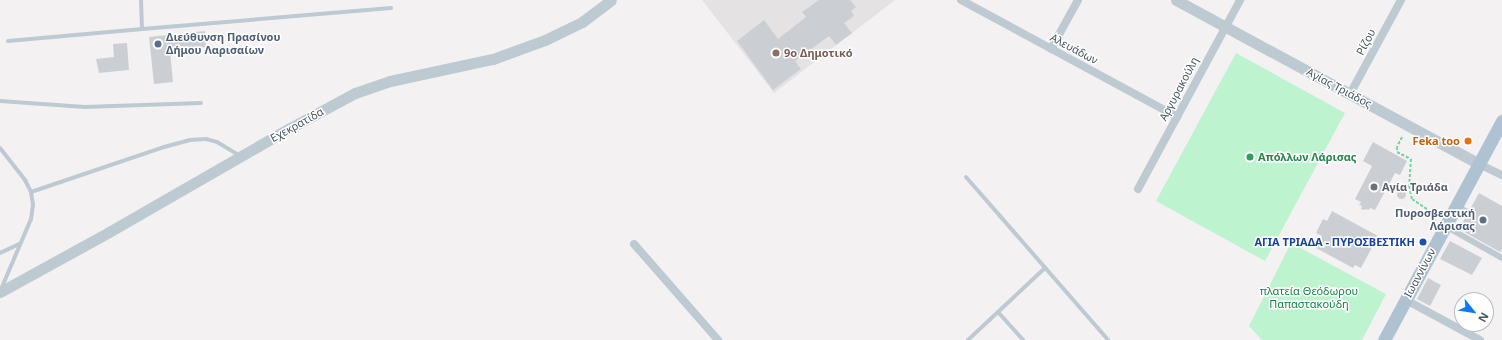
<!DOCTYPE html>
<meta charset="utf-8">
<style>
body{margin:0}
#map{position:relative;width:1502px;height:340px;overflow:hidden;background:#f4f1f2;font-family:"Noto Sans",sans-serif}
div>[style]{position:absolute}
.education>*{inset:0;background:#e5e2e4}
.green>*{inset:0;background:#bef3d0}
.building>*{inset:0;background:#cbcfd4}
.round{border-radius:50%}
.path>*{height:2px;margin-top:-1px;transform-origin:0;background:repeating-linear-gradient(90deg,#73d5a0 0 3px,transparent 0 5px)}
.service>*{height:4px;margin:-2px;padding:0 2px;transform-origin:2px;border-radius:2px;background:#becad2}
.pedestrian>*{height:6px;margin:-3px;padding:0 3px;transform-origin:3px;border-radius:3px;background:#becad2}
.minor>*{height:8px;margin:-4px;padding:0 4px;transform-origin:4px;border-radius:4px;background:#becad2}
.tertiary>*{height:11px;margin:-5.5px;padding:0 5.5px;transform-origin:5.5px;border-radius:5.5px;background:#becad2}
.primary>*{height:13px;margin:-6.5px;padding:0 6.5px;transform-origin:6.5px;border-radius:6.5px;background:#afc2d2}
.dots>*{width:11px;height:11px;translate:-50% -50%;box-sizing:border-box;border:2px solid #fff;border-radius:50%}
span{translate:-50% -50%;white-space:nowrap;text-align:center;line-height:1.15;-webkit-text-stroke:3px #fff;paint-order:stroke}
.service-label{font-size:11px;color:#4e5e75;font-weight:700}
.left{translate:0 -50%;text-align:left}
.right{translate:-100% -50%;text-align:right}
.street-label{font-size:11px;color:#475661}
.education-label{font-size:11px;color:#785e54;font-weight:700}
.food-label{font-size:11px;color:#c56008;font-weight:700}
.leisure-label{font-size:11px;color:#27864d;font-weight:700}
.worship-label{font-size:11px;color:#5b616d;font-weight:700}
.transit-label{font-size:11px;color:#164399;font-weight:700}
.park-label{font-size:11px;color:#108545}
.north{position:absolute;left:1454px;top:292px;width:40px;height:40px;box-sizing:border-box;background:#fff;border:1px solid #b5bbc0;border-radius:50%;rotate:120deg;font-size:11px;font-weight:700;line-height:16px;text-align:center;color:#475661}
.north::after{content:'';display:block;margin:auto;width:14px;height:18px;background:#0b7cf5;clip-path:polygon(50% 0,100% 100%,50% 72%,0 100%)}
</style>
<div id="map">
<div class="education">
<div style="clip-path:polygon(702px 0,895px 0,774px 93px)"></div>
</div>
<div class="green">
<div style="clip-path:polygon(1236px 53px,1345px 113px,1265px 261px,1156px 201px)"></div>
<div style="clip-path:polygon(1291px 243px,1386px 294px,1362px 340px,1262px 340px,1249px 326px)"></div>
</div>
<div class="building">
<div style="clip-path:polygon(819px 0,850px 0,856px 7px,851px 11px,854px 16px,844px 23px,852px 33px,836px 45px,829px 36px,795px 61px,801px 69px,773px 90px,737px 41px,764px 20px,778px 39px,806px 17px,802px 12px)"></div>
<div style="clip-path:polygon(205px 31px,206px 47px,170px 51px,173px 82px,154px 84px,149px 37px)"></div>
<div style="clip-path:polygon(127px 43px,129px 70px,99px 73px,96px 59px,114px 57px,113px 44px)"></div>
<div style="clip-path:polygon(1373px 142px,1407px 161px,1400px 175px,1395px 173px,1375px 210px,1370px 208px,1369px 210px,1366px 209px,1365px 210px,1361px 209px,1362px 206px,1359px 205px,1361px 202px,1355px 199px,1372px 166px,1363px 161px)"></div>
<div class="round" style="left:1396.5px;top:189.5px;width:9px;height:9px"></div>
<div style="clip-path:polygon(1479px 193px,1502px 206px,1502px 249px,1500px 252px,1459px 229px)"></div>
<div style="clip-path:polygon(1332px 211px,1378px 236px,1361px 268px,1355px 265px,1353px 268px,1316px 248px,1322px 236px,1316px 233px,1323px 219px,1327px 221px)"></div>
<div style="clip-path:polygon(1450px 241px,1482px 258px,1472px 275px,1440px 259px)"></div>
<div style="clip-path:polygon(1428px 278px,1441px 285px,1430px 306px,1417px 299px)"></div>
</div>
<div class="path">
<div style="left:1402px;top:137px;width:11px;rotate:117deg"></div>
<div style="left:1397px;top:147px;width:5px;rotate:90deg"></div>
<div style="left:1397px;top:152px;width:16px;rotate:27deg"></div>
<div style="left:1411px;top:159px;width:27px;rotate:94deg"></div>
<div style="left:1409px;top:186px;width:13px;rotate:77deg"></div>
<div style="left:1412px;top:199px;width:27px;rotate:34deg"></div>
</div>
<div class="service">
<div style="left:141px;top:0;width:29px;rotate:88deg"></div>
<div style="left:142px;top:29px;width:250px;rotate:-4.8deg"></div>
<div style="left:8px;top:41px;width:135px;rotate:-5.1deg"></div>
<div style="left:0;top:101px;width:85px;rotate:4deg"></div>
<div style="left:85px;top:107px;width:116px;rotate:-2deg"></div>
<div style="left:0;top:148px;width:41px;rotate:52deg"></div>
<div style="left:25px;top:180px;width:13px;rotate:63deg"></div>
<div style="left:31px;top:192px;width:13px;rotate:81deg"></div>
<div style="left:33px;top:205px;width:14px;rotate:98deg"></div>
<div style="left:31px;top:219px;width:74px;rotate:113.1deg"></div>
<div style="left:966px;top:177px;width:216px;rotate:48.9deg"></div>
<div style="left:31px;top:192px;width:140px;rotate:-18.7deg"></div>
<div style="left:164px;top:147px;width:27px;rotate:-15deg"></div>
<div style="left:190px;top:140px;width:16px;rotate:-4deg"></div>
<div style="left:206px;top:139px;width:11px;rotate:15deg"></div>
<div style="left:217px;top:142px;width:26px;rotate:31deg"></div>
<div style="left:1459px;top:206px;width:12px;rotate:31deg"></div>
<div style="left:0;top:253px;width:21px;rotate:-25deg"></div>
<div style="left:998px;top:312px;width:38px;rotate:48deg"></div>
<div style="left:968px;top:340px;width:105px;rotate:-43.1deg"></div>
</div>
<div class="pedestrian">
<div style="left:1445px;top:226px;width:65px;rotate:29.3deg"></div>
</div>
<div class="minor">
<div style="left:961px;top:0;width:246px;rotate:28.4deg"></div>
<div style="left:1051px;top:49px;width:56px;rotate:-61.1deg"></div>
<div style="left:1350px;top:94px;width:107px;rotate:-61.5deg"></div>
<div style="left:1479px;top:164px;width:25px;rotate:26deg"></div>
<div style="left:1138px;top:189px;width:215px;rotate:-61.6deg"></div>
<div style="left:634px;top:244px;width:128px;rotate:48.8deg"></div>
<div style="left:1406px;top:300px;width:84px;rotate:28.4deg"></div>
</div>
<div class="tertiary">
<div style="left:1176px;top:0;width:345px;rotate:28.4deg"></div>
<div style="left:0;top:292px;width:124px;rotate:-28.8deg"></div>
<div style="left:109px;top:232px;width:209px;rotate:-29.9deg"></div>
<div style="left:290px;top:128px;width:74px;rotate:-28.3deg"></div>
<div style="left:355px;top:93px;width:37px;rotate:-19deg"></div>
<div style="left:390px;top:81px;width:105px;rotate:-12.1deg"></div>
<div style="left:493px;top:59px;width:55px;rotate:-20.1deg"></div>
<div style="left:545px;top:40px;width:41px;rotate:-25.9deg"></div>
<div style="left:582px;top:22px;width:36px;rotate:-37deg"></div>
</div>
<div class="primary">
<div style="left:1384px;top:340px;width:249px;rotate:-61.7deg"></div>
</div>
<div class="dots">
<div style="left:158px;top:44px;background:#5c6f8a"></div>
<div style="left:776px;top:53px;background:#8d6e63"></div>
<div style="left:1468px;top:141px;background:#e8710a"></div>
<div style="left:1250px;top:157px;background:#2e9e5b"></div>
<div style="left:1374px;top:187px;background:#6b7280"></div>
<div style="left:1483px;top:220px;background:#5c6f8a"></div>
<div style="left:1423px;top:242px;background:#1a4fb4"></div>
</div>
<div class="service-label">
<span class="left" style="left:166px;top:44px">Διεύθυνση Πρασίνου<br>Δήμου Λαρισαίων</span>
<span class="right" style="left:1475px;top:220px">Πυροσβεστική<br>Λάρισας</span>
</div>
<div class="street-label">
<span style="left:1366px;top:42px;rotate:-62deg">Ρίζου</span>
<span style="left:1074px;top:49px;rotate:28deg">Αλευάδων</span>
<span style="left:1339px;top:88px;rotate:28deg">Αγίας Τριάδος</span>
<span style="left:1179px;top:89px;rotate:-62deg">Αργυρακούλη</span>
<span style="left:297px;top:125px;rotate:-29deg">Εχεκρατίδα</span>
<span style="left:1420px;top:273px;rotate:-62deg">Ιωαννίνων</span>
</div>
<div class="education-label">
<span class="left" style="left:784px;top:53px">9ο Δημοτικό</span>
</div>
<div class="food-label">
<span class="right" style="left:1460px;top:141px">Feka too</span>
</div>
<div class="leisure-label">
<span class="left" style="left:1258px;top:157px">Απόλλων Λάρισας</span>
</div>
<div class="worship-label">
<span class="left" style="left:1382px;top:187px">Αγία Τριάδα</span>
</div>
<div class="transit-label">
<span class="right" style="left:1415px;top:242px">ΑΓΙΑ ΤΡΙΑΔΑ - ΠΥΡΟΣΒΕΣΤΙΚΗ</span>
</div>
<div class="park-label">
<span style="left:1309px;top:298px">πλατεία Θεόδωρου<br>Παπαστακούδη</span>
</div>
<div class="north">N</div>
</div>
